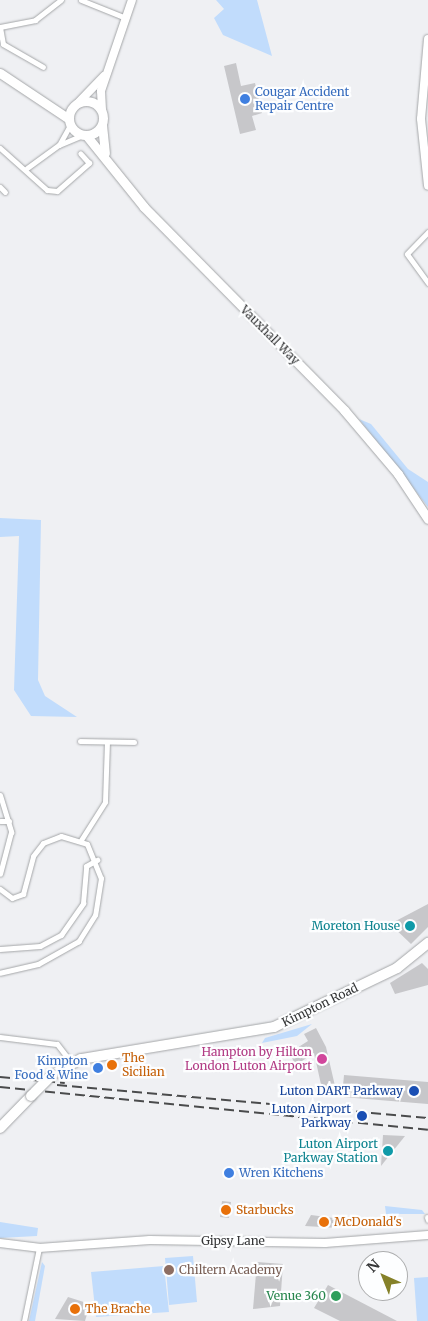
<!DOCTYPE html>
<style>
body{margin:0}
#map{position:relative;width:428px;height:1321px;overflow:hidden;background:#eff0f3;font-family:Merriweather,serif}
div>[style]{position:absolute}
.green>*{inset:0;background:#c1dcfc}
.building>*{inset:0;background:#c7c7ca}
.roads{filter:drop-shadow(0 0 1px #a4a6a8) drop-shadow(0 0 1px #a4a6a8)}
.street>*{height:5px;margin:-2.5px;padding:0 2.5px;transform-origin:2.5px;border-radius:2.5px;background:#fff}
.secondary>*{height:8px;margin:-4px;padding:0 4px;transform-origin:4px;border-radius:4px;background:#fff}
.primary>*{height:9px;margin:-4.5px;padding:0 4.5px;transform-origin:4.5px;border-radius:4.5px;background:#fff}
.primary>.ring{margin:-4.5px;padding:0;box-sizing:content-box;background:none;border:9px solid #fff;border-radius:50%}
.highway>*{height:10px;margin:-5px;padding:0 5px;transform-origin:5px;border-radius:5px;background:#fff}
.rail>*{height:2px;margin-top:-1px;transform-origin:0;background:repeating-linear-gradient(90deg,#4a4b4c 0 10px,transparent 0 15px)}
.bridges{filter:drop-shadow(0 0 1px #a4a6a8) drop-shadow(0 0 1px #a4a6a8)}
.highway-bridge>*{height:10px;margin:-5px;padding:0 5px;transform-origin:5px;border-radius:5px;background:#fff}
.dots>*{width:14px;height:14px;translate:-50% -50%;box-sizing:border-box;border:2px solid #fdfeff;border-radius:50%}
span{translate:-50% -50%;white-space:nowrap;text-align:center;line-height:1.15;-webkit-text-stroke:4.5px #fdfeff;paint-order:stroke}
.shop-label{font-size:12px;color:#366cbe}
.left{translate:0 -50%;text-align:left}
.right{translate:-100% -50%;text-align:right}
.street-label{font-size:12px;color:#353637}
.culture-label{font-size:12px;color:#0d838f}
.hotel-label{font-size:12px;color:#b23c85}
.food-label{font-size:12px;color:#c56008}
.transit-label{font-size:12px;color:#164399}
.education-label{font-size:12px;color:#785e54}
.leisure-label{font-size:12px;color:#27864d}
.north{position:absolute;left:358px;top:1251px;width:50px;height:50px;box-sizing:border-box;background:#fdfeff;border:1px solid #adaeaf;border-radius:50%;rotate:316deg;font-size:14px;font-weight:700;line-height:20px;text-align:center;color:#353637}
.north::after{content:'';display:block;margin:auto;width:18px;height:22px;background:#858129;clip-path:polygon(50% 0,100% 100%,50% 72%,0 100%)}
</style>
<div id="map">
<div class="green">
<div style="clip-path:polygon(216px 0,257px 0,272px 56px,223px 35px,214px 18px,224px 9px)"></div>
<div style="clip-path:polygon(359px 419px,371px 424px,408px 469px,428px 482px,428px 507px)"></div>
<div style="clip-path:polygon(0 518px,41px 520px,38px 680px,45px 696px,77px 717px,31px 716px,14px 690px,19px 536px,0 537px)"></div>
<div style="clip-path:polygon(312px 1024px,297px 1036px,262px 1043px,265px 1038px)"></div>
<div style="clip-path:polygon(385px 1206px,422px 1210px,425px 1214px,386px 1214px)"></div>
<div style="clip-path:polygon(0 1222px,38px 1228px,37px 1236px,0 1238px)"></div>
<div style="clip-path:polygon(193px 1256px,197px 1302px,169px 1305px,165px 1258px)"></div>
<div style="clip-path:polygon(42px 1262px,45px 1266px,35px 1321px,29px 1321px)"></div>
<div style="clip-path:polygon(164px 1266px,169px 1312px,96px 1317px,91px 1272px)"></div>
<div style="clip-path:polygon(428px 1277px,428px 1321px,417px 1321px,414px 1278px)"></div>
</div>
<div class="building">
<div style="clip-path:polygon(236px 63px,241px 86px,255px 83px,262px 113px,252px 116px,256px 130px,240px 134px,224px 66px)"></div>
<div style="clip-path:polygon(428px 904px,428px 927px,411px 944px,390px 924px)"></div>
<div style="clip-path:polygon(422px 963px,428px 969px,428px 985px,395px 994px,390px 983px)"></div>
<div style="clip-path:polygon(316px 1028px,326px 1047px,335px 1086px,322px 1089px,314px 1053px,296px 1065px,289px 1053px,308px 1041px,304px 1034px)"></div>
<div style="clip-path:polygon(344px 1075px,428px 1082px,428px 1104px,342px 1097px)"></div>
<div style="clip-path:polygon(383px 1135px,405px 1136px,381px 1166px)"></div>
<div style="clip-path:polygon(222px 1201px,231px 1202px,229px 1218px,220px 1217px)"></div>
<div style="clip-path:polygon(311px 1215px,334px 1218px,338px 1228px,305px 1226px)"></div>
<div style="clip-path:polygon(257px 1262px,283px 1264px,280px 1306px,253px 1309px)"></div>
<div style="clip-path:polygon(328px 1285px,397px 1321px,340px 1321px,314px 1308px)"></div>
<div style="clip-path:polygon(68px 1297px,90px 1304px,85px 1321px,55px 1319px)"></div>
</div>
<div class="roads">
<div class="street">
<div style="left:81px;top:0;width:48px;rotate:21.8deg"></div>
<div style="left:0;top:27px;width:36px;rotate:-11deg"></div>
<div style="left:35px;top:20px;width:33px;rotate:-38deg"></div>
<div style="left:0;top:27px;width:17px;rotate:80deg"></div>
<div style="left:3px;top:44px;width:46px;rotate:29.9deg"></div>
<div style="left:59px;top:145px;width:26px;rotate:-23deg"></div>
<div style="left:0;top:148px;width:63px;rotate:41.8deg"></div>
<div style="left:47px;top:190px;width:10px;rotate:6deg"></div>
<div style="left:57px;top:191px;width:43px;rotate:-41.2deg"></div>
<div style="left:89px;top:163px;width:13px;rotate:-132deg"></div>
<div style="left:27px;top:168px;width:39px;rotate:-36deg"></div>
<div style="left:59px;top:145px;width:23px;rotate:-61deg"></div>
<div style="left:0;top:187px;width:7px;rotate:45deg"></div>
<div style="left:428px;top:232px;width:30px;rotate:134deg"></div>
<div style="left:407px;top:254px;width:36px;rotate:54deg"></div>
<div style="left:80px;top:741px;width:54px;rotate:1.1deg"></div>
<div style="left:0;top:795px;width:39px;rotate:73deg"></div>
<div style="left:11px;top:832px;width:43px;rotate:104.7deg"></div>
<div style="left:0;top:821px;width:9px"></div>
<div style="left:81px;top:840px;width:45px;rotate:-57.7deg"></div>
<div style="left:105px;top:802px;width:60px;rotate:-88.1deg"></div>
<div style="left:0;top:889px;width:15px;rotate:37deg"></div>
<div style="left:12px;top:898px;width:12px;rotate:-20deg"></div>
<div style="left:23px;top:894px;width:39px;rotate:-75deg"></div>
<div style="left:33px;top:856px;width:16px;rotate:-52deg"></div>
<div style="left:43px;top:843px;width:19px;rotate:-21deg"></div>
<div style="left:61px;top:836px;width:27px;rotate:17deg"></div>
<div style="left:87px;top:844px;width:37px;rotate:68deg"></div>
<div style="left:101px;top:878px;width:37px;rotate:99deg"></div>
<div style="left:95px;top:915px;width:31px;rotate:122deg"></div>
<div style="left:79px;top:941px;width:47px;rotate:150.7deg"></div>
<div style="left:38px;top:964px;width:39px;rotate:167deg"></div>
<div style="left:0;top:949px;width:40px;rotate:-4.3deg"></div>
<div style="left:40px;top:946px;width:24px;rotate:-28deg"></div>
<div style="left:61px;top:935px;width:39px;rotate:-55deg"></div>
<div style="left:83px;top:903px;width:37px;rotate:-85deg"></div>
<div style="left:86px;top:866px;width:13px;rotate:-29deg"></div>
<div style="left:0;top:1037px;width:57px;rotate:7deg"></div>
<div style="left:57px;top:1044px;width:18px;rotate:52deg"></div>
<div style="left:427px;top:1217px;width:3px;rotate:72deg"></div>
<div style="left:24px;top:1321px;width:75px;rotate:-78.4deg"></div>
</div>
<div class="secondary">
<div style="left:428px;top:39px;width:80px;rotate:95deg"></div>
<div style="left:421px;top:119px;width:67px;rotate:84deg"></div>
<div style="left:79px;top:102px;width:36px;rotate:-46deg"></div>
<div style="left:102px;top:110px;width:19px;rotate:-93deg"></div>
<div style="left:101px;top:91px;width:96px;rotate:-71.2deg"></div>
<div style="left:0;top:1243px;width:39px;rotate:7deg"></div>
<div style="left:39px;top:1248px;width:111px;rotate:-4.1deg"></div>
<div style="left:150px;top:1240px;width:175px;rotate:1deg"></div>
<div style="left:325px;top:1243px;width:103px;rotate:-4.4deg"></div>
</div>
<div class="primary">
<div style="left:0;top:73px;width:83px;rotate:33.7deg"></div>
<div class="ring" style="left:69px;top:101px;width:25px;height:25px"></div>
<div style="left:102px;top:125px;width:28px;rotate:84deg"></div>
<div style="left:86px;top:135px;width:92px;rotate:51.1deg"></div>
<div style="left:144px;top:207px;width:285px;rotate:45.4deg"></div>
<div style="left:344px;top:410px;width:84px;rotate:49.8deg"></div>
<div style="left:398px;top:474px;width:54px;rotate:56.3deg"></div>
</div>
<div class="highway">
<div style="left:52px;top:1075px;width:33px;rotate:-29deg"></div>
<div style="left:81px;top:1059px;width:196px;rotate:-9.4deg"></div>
<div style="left:274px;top:1027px;width:136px;rotate:-25.6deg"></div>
<div style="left:397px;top:968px;width:40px;rotate:-39deg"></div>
<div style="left:0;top:1128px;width:45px;rotate:-45.9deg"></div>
</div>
</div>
<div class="rail">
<div style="left:0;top:1077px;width:65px;rotate:5.3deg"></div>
<div style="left:57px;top:1085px;width:372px;rotate:5.1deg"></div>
<div style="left:0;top:1087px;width:430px;rotate:5.7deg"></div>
</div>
<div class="bridges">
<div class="highway-bridge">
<div style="left:31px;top:1096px;width:30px;rotate:-45deg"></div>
</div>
</div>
<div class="dots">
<div style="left:245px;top:99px;background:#3f7fe0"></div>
<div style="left:410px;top:926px;background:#0f9aa8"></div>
<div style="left:322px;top:1059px;background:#d1479c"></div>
<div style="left:112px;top:1065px;background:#e8710a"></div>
<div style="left:98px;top:1068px;background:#3f7fe0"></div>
<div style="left:414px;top:1091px;background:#1a4fb4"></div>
<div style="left:362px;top:1116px;background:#1a4fb4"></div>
<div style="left:388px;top:1151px;background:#0f9aa8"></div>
<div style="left:229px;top:1173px;background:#3f7fe0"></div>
<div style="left:226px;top:1210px;background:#e8710a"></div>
<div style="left:324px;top:1222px;background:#e8710a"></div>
<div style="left:169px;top:1270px;background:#8d6e63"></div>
<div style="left:336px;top:1296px;background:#2e9e5b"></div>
<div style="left:75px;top:1309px;background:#e8710a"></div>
</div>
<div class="shop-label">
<span class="left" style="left:255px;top:99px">Cougar Accident<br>Repair Centre</span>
<span class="right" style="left:88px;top:1068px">Kimpton<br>Food &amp; Wine</span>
<span class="left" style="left:239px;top:1173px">Wren Kitchens</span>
</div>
<div class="street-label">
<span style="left:270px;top:335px;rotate:45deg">Vauxhall Way</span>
<span style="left:320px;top:1005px;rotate:-26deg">Kimpton Road</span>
<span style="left:233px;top:1241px">Gipsy Lane</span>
</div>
<div class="culture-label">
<span class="right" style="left:400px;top:926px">Moreton House</span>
<span class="right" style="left:378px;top:1151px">Luton Airport<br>Parkway Station</span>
</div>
<div class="hotel-label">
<span class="right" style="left:312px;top:1059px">Hampton by Hilton<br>London Luton Airport</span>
</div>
<div class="food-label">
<span class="left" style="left:122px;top:1065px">The<br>Sicilian</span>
<span class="left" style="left:236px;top:1210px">Starbucks</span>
<span class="left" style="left:334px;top:1222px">McDonald's</span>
<span class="left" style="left:85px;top:1309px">The Brache</span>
</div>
<div class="transit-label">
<span class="right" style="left:403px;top:1091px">Luton DART Parkway</span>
<span class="right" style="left:351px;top:1116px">Luton Airport<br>Parkway</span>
</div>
<div class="education-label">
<span class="left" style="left:179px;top:1270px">Chiltern Academy</span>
</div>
<div class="leisure-label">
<span class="right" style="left:326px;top:1296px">Venue 360</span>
</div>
<div class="north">N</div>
</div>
